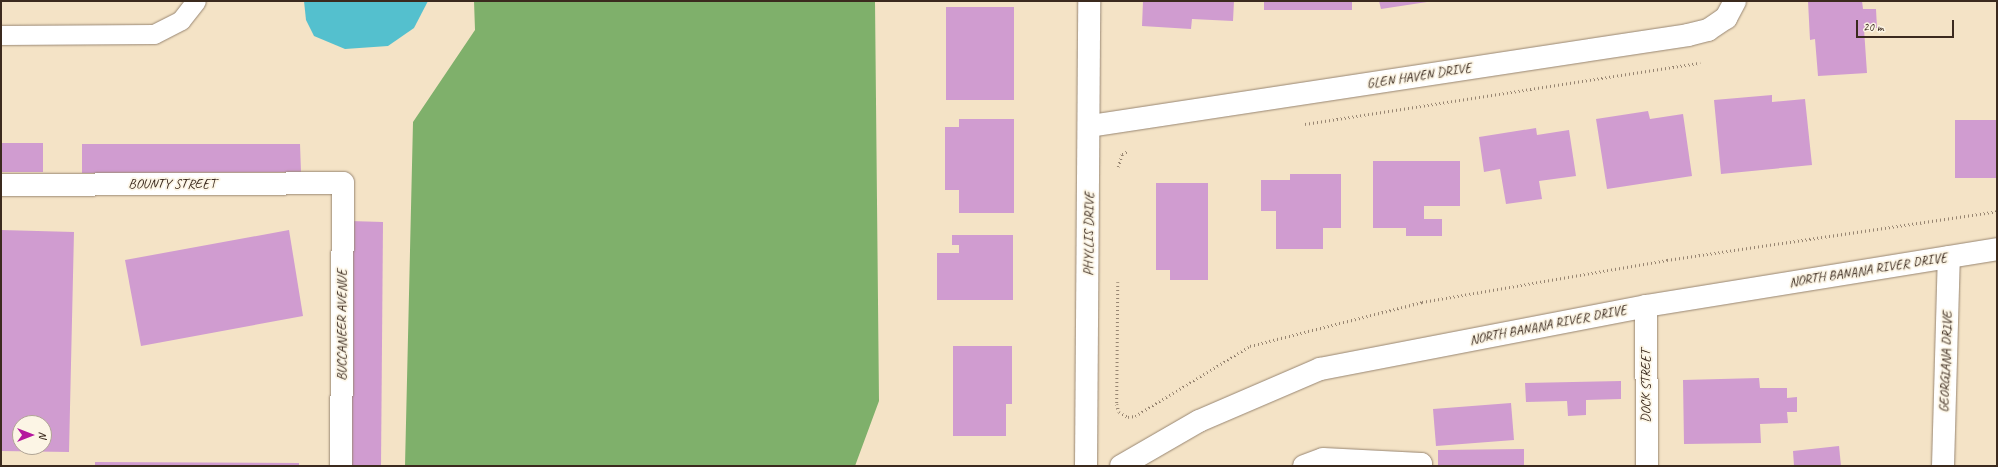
<!DOCTYPE html>
<style>
body{margin:0}
#map{position:relative;width:1998px;height:467px;overflow:hidden;background:#f4e3c6;font-family:Caveat,sans-serif}
div>[style]{position:absolute}
.forest>*{inset:0;background:#7fb06b}
.water>*{inset:0;background:#54c0ce}
.building>*{inset:0;background:#d09cd0}
.path>*{height:2.5px;margin-top:-1.25px;transform-origin:0;background:repeating-linear-gradient(90deg,#988672 0 1px,transparent 0 4px)}
.roads{filter:drop-shadow(0 0 1px #988672) drop-shadow(0 0 1px #988672)}
.service>*{height:19px;margin:-9.5px;padding:0 9.5px;transform-origin:9.5px;border-radius:9.5px;background:#fff}
.minor>*{height:22px;margin:-11px;padding:0 11px;transform-origin:11px;border-radius:11px;background:#fff}
.tertiary>*{height:22px;margin:-11px;padding:0 11px;transform-origin:11px;border-radius:11px;background:#fff}
span{translate:-50% -50%;white-space:nowrap;text-align:center;line-height:1.15;-webkit-text-stroke:3.5px #fcf5e5;paint-order:stroke}
.street-label{font-size:14px;color:#3b2a1e}
.frame{position:absolute;inset:0;border:2px solid #3b2a1e;pointer-events:none}
.north{position:absolute;left:12px;top:415px;width:40px;height:40px;box-sizing:border-box;background:#fcf5e5;border:1px solid #afa495;border-radius:50%;rotate:90deg;font-size:11px;font-weight:700;line-height:16px;text-align:center;color:#3b2a1e}
.north::after{content:'';display:block;margin:auto;width:14px;height:18px;background:#b5179e;clip-path:polygon(50% 0,100% 100%,50% 72%,0 100%)}
.scale{position:absolute;left:1856px;top:20px;width:98px;height:18px;box-sizing:border-box;border:2px solid #3b2a1e;border-top:0;padding-left:5px;font-size:12px;line-height:14px;white-space:nowrap;color:#3b2a1e;-webkit-text-stroke:3px #fcf5e5;paint-order:stroke}
</style>
<div id="map">
<div class="forest">
<div style="clip-path:polygon(474px 1px,875px 1px,879px 401px,855px 466px,405px 466px,413px 122px,475px 30px)"></div>
</div>
<div class="water">
<div style="clip-path:polygon(304px 1px,428px 1px,414px 28px,388px 46px,345px 49px,314px 36px,306px 20px)"></div>
</div>
<div class="building">
<div style="clip-path:polygon(1143px 1px,1234px 1px,1233px 21px,1192px 19px,1191px 29px,1142px 26px)"></div>
<div style="clip-path:polygon(1264px 1px,1352px 1px,1352px 10px,1264px 10px)"></div>
<div style="clip-path:polygon(1379px 1px,1427px 1px,1427px 2px,1381px 9px)"></div>
<div style="clip-path:polygon(1808px 1px,1862px 1px,1863px 9px,1876px 9px,1877px 28px,1864px 29px,1867px 73px,1818px 76px,1815px 39px,1810px 40px)"></div>
<div style="clip-path:polygon(946px 7px,1014px 7px,1014px 100px,946px 100px)"></div>
<div style="clip-path:polygon(1772px 95px,1772px 102px,1805px 99px,1812px 165px,1721px 174px,1714px 100px)"></div>
<div style="clip-path:polygon(1648px 111px,1650px 119px,1683px 114px,1692px 176px,1607px 189px,1596px 119px)"></div>
<div style="clip-path:polygon(959px 119px,1014px 119px,1014px 213px,959px 213px,959px 190px,945px 190px,945px 127px,959px 127px)"></div>
<div style="clip-path:polygon(1955px 120px,1997px 120px,1997px 178px,1955px 178px)"></div>
<div style="clip-path:polygon(1536px 128px,1537px 135px,1569px 130px,1576px 176px,1539px 181px,1542px 199px,1506px 204px,1500px 169px,1484px 172px,1479px 137px)"></div>
<div style="clip-path:polygon(1px 143px,43px 143px,43px 172px,1px 172px)"></div>
<div style="clip-path:polygon(82px 144px,300px 144px,301px 172px,82px 173px)"></div>
<div style="clip-path:polygon(1373px 161px,1460px 161px,1460px 206px,1424px 206px,1424px 219px,1442px 219px,1442px 236px,1406px 236px,1406px 228px,1373px 228px)"></div>
<div style="clip-path:polygon(1290px 174px,1341px 174px,1341px 228px,1323px 228px,1323px 249px,1276px 249px,1276px 211px,1261px 211px,1261px 180px,1290px 180px)"></div>
<div style="clip-path:polygon(1156px 183px,1208px 183px,1208px 280px,1170px 280px,1170px 270px,1156px 270px)"></div>
<div style="clip-path:polygon(350px 221px,383px 222px,381px 466px,348px 466px)"></div>
<div style="clip-path:polygon(evenodd,1px 230px,74px 232px,69px 452px,1px 451px,1px 230px,20px 423px,44px 423px,44px 447px,20px 447px,20px 423px)"></div>
<div style="clip-path:polygon(289px 230px,303px 316px,141px 346px,125px 260px)"></div>
<div style="clip-path:polygon(952px 235px,1013px 235px,1013px 300px,937px 300px,937px 253px,959px 253px,959px 245px,952px 245px)"></div>
<div style="clip-path:polygon(953px 346px,1012px 346px,1012px 404px,1006px 404px,1006px 436px,953px 436px)"></div>
<div style="clip-path:polygon(1759px 378px,1760px 388px,1787px 388px,1787px 398px,1797px 397px,1797px 412px,1787px 412px,1788px 423px,1760px 424px,1761px 443px,1684px 444px,1683px 380px)"></div>
<div style="clip-path:polygon(1621px 381px,1621px 399px,1586px 400px,1586px 415px,1568px 416px,1567px 401px,1526px 402px,1525px 383px)"></div>
<div style="clip-path:polygon(1511px 403px,1514px 440px,1436px 446px,1433px 409px)"></div>
<div style="clip-path:polygon(1839px 446px,1841px 466px,1794px 466px,1793px 451px)"></div>
<div style="clip-path:polygon(1524px 449px,1524px 466px,1438px 466px,1438px 450px)"></div>
<div style="clip-path:polygon(95px 462px,299px 463px,299px 466px,95px 466px)"></div>
</div>
<div class="path">
<div style="left:1305px;top:124px;width:400px;rotate:-8.8deg"></div>
<div style="left:1118px;top:167px;width:14px;rotate:-73deg"></div>
<div style="left:1122px;top:154px;width:7px;rotate:-27deg"></div>
<div style="left:1118px;top:282px;width:122px;rotate:90.5deg"></div>
<div style="left:1117px;top:404px;width:8px;rotate:76deg"></div>
<div style="left:1119px;top:412px;width:10px;rotate:29deg"></div>
<div style="left:1128px;top:417px;width:7px;rotate:-8deg"></div>
<div style="left:1135px;top:416px;width:135px;rotate:-31.3deg"></div>
<div style="left:1250px;top:346px;width:178px;rotate:-14.3deg"></div>
<div style="left:1422px;top:302px;width:249px;rotate:-9.7deg"></div>
<div style="left:1667px;top:260px;width:334px;rotate:-8.4deg"></div>
</div>
<div class="roads">
<div class="service">
<div style="left:1px;top:35px;width:153px;rotate:-0.4deg"></div>
<div style="left:154px;top:34px;width:30px;rotate:-27deg"></div>
<div style="left:181px;top:20px;width:24px;rotate:-52deg"></div>
</div>
<div class="minor">
<div style="left:1090px;top:126px;width:605px;rotate:-8.65deg"></div>
<div style="left:1688px;top:35px;width:21px;rotate:-14deg"></div>
<div style="left:1708px;top:30px;width:22px;rotate:-34deg"></div>
<div style="left:1726px;top:18px;width:19px;rotate:-62deg"></div>
<div style="left:1px;top:185px;width:342px;rotate:-0.3deg"></div>
<div style="left:343px;top:183px;width:283px;rotate:90.4deg"></div>
<div style="left:1646px;top:306px;width:160px;rotate:89.6deg"></div>
<div style="left:1086px;top:466px;width:465px;rotate:-89.6deg"></div>
<div style="left:1304px;top:466px;width:20px;rotate:-20deg"></div>
<div style="left:1323px;top:459px;width:98px;rotate:2.9deg"></div>
<div style="left:1421px;top:464px;width:2px;rotate:90deg"></div>
<div style="left:1943px;top:466px;width:209px;rotate:-88.4deg"></div>
</div>
<div class="tertiary">
<div style="left:1121px;top:466px;width:90px;rotate:-30deg"></div>
<div style="left:1199px;top:421px;width:132px;rotate:-23.3deg"></div>
<div style="left:1320px;top:369px;width:332px;rotate:-10.9deg"></div>
<div style="left:1646px;top:306px;width:356px;rotate:-9.2deg"></div>
</div>
</div>
<div class="street-label">
<span style="left:1419px;top:76px;rotate:-9deg">GLEN HAVEN DRIVE</span>
<span style="left:172px;top:184px">BOUNTY STREET</span>
<span style="left:1089px;top:234px;rotate:-89deg">PHYLLIS DRIVE</span>
<span style="left:1868px;top:270px;rotate:-9deg">NORTH BANANA RIVER DRIVE</span>
<span style="left:342px;top:325px;rotate:-90deg">BUCCANEER AVENUE</span>
<span style="left:1548px;top:325px;rotate:-11deg">NORTH BANANA RIVER DRIVE</span>
<span style="left:1946px;top:362px;rotate:-88deg">GEORGIANA DRIVE</span>
<span style="left:1646px;top:386px;rotate:-90deg">DOCK STREET</span>
</div>
<div class="frame"></div>
<div class="north">N</div>
<div class="scale">20 m</div>
</div>
